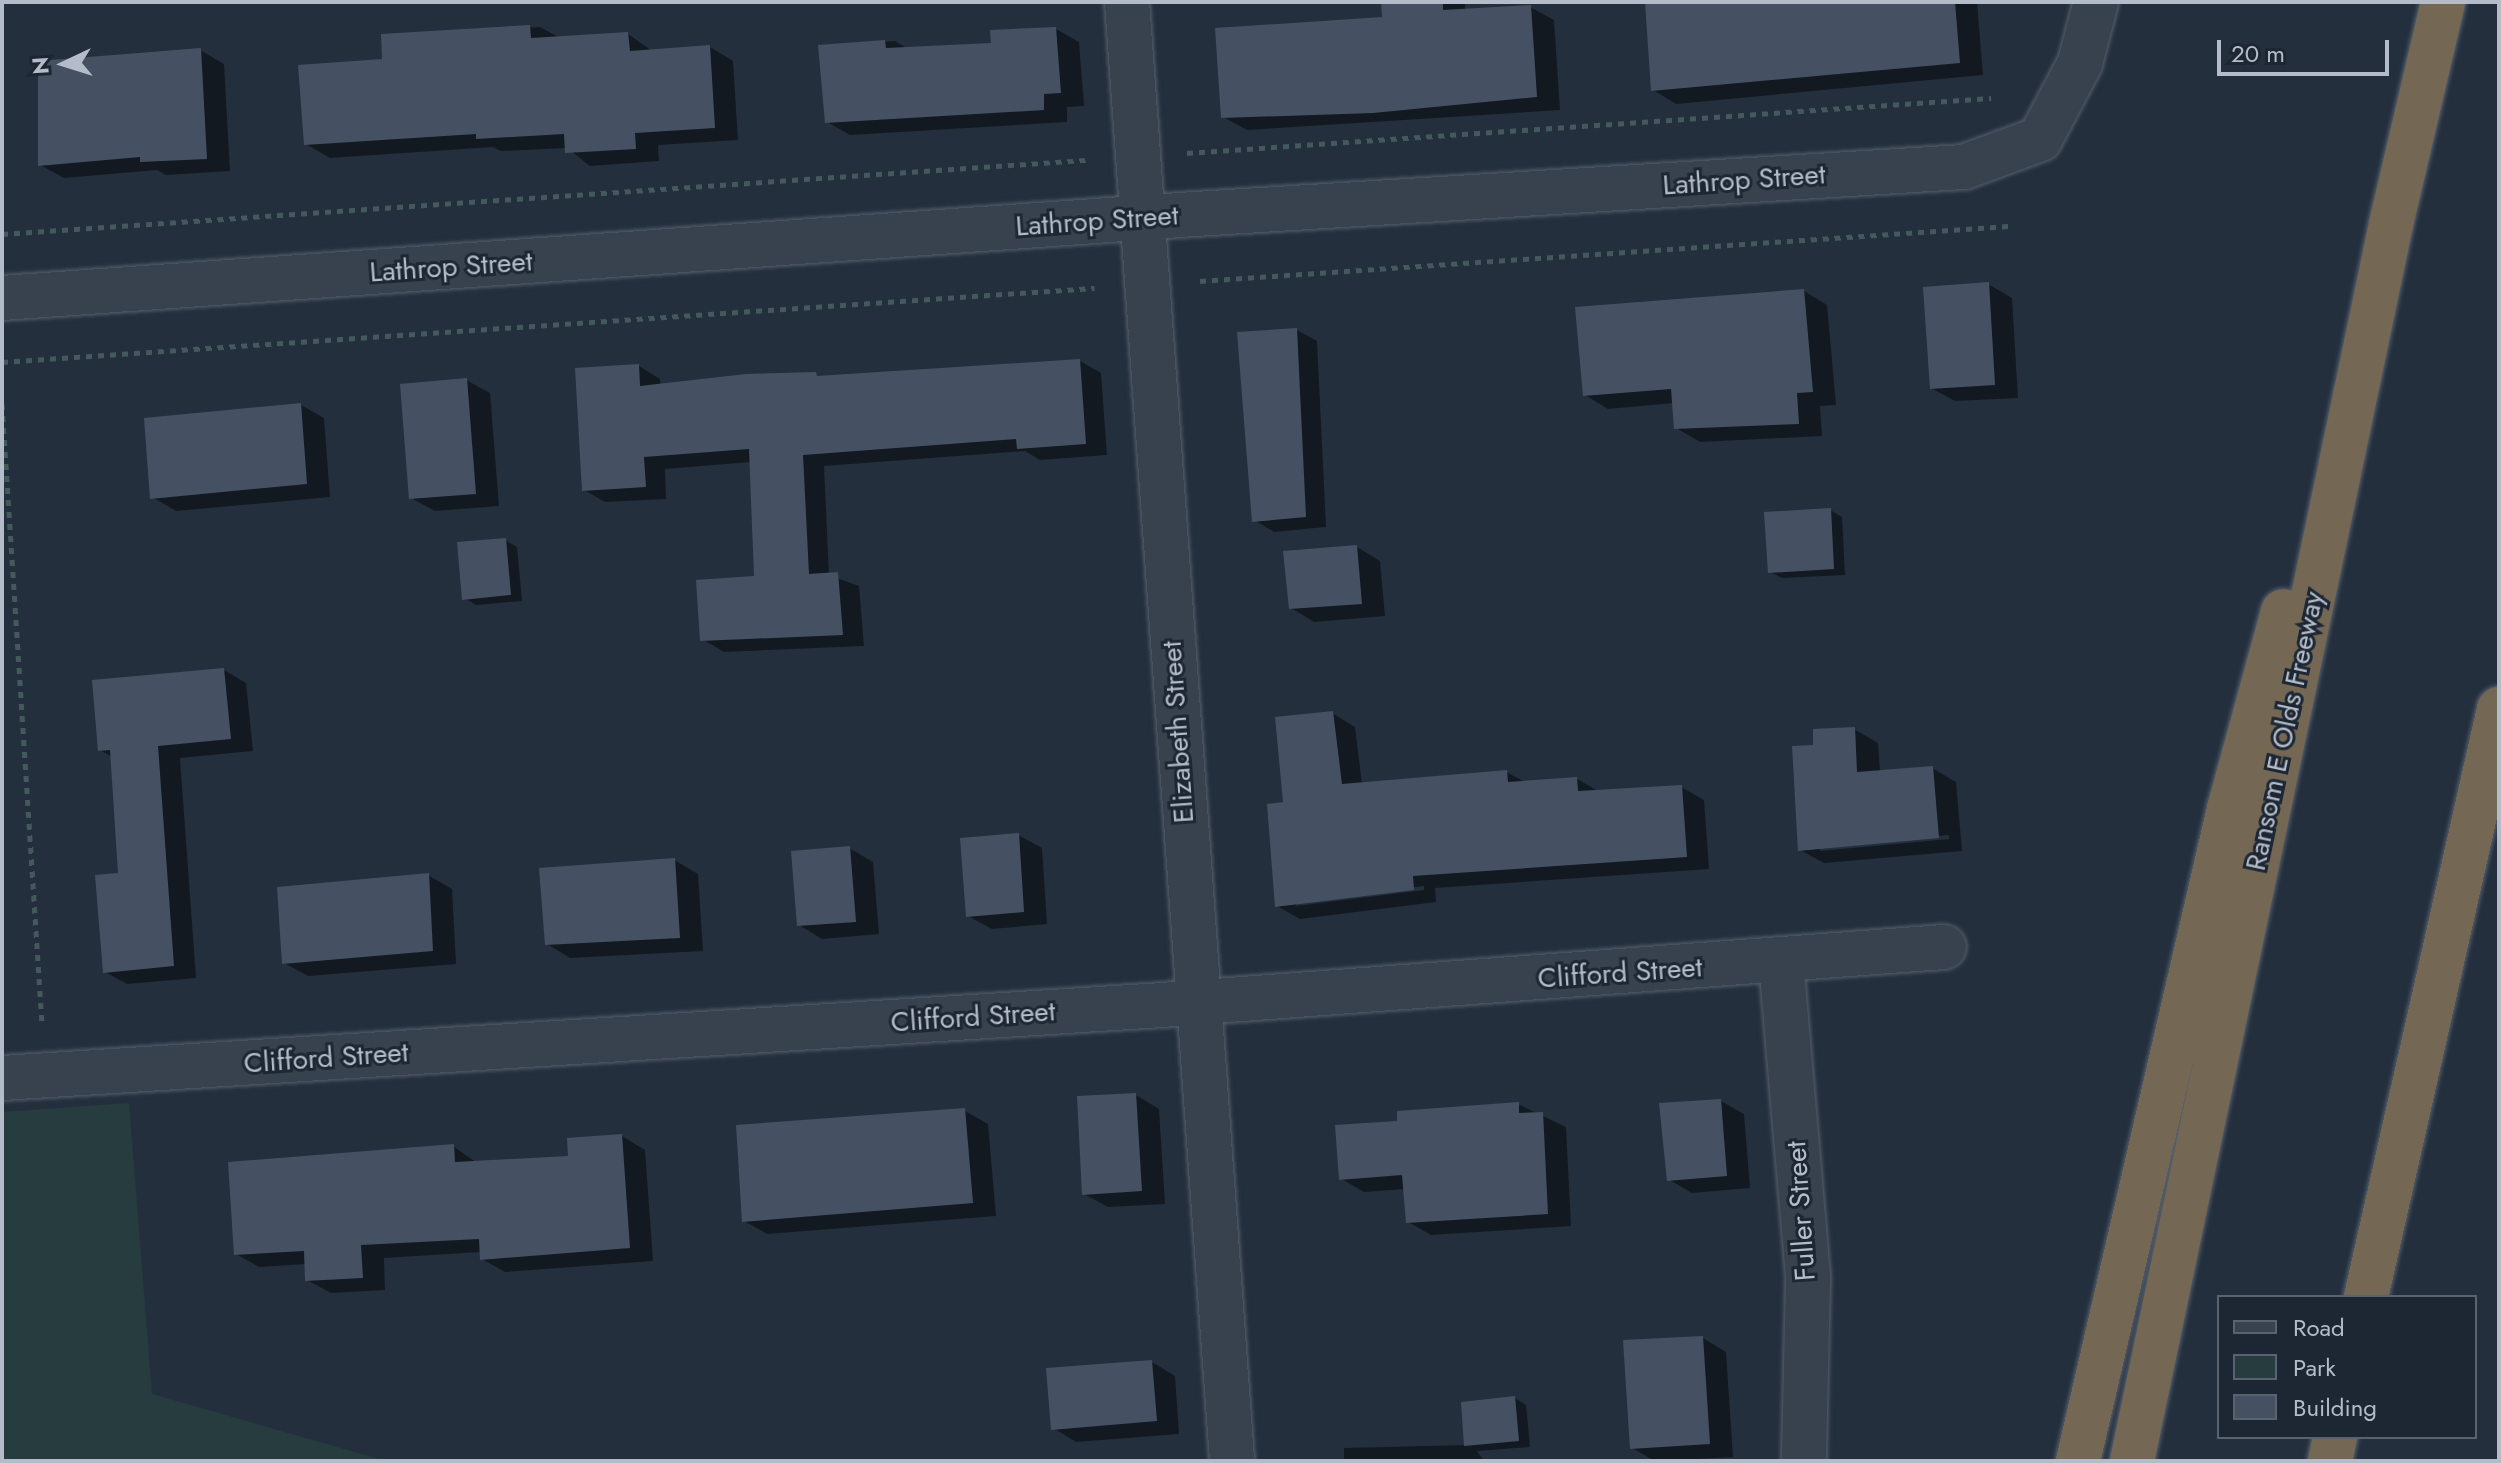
<!DOCTYPE html>
<style>
body{margin:0}
#map{position:relative;width:2501px;height:1463px;overflow:hidden;background:#242f3e;font-family:Jost,sans-serif}
div>[style]{position:absolute}
.green>*{inset:0;background:#263c3f}
.shadow>*{inset:0;background:#0007}
.building>*{inset:0;background:#455162}
.path>*{height:5px;margin-top:-2.5px;transform-origin:0;background:repeating-linear-gradient(90deg,#44595c 0 6px,transparent 0 12px)}
.roads{filter:drop-shadow(0 0 2px #565f6c) drop-shadow(0 0 2px #565f6c)}
.minor>*{height:44px;margin:-22px;padding:0 22px;transform-origin:22px;border-radius:22px;background:#38414e}
.highway>*{height:44px;margin:-22px;padding:0 22px;transform-origin:22px;border-radius:22px;background:#746855}
span{translate:-50% -50%;white-space:nowrap;text-align:center;line-height:1.15;-webkit-text-stroke:6px #1d2633;paint-order:stroke}
.street-label{font-size:28px;color:#b4bcc9}
.frame{position:absolute;inset:0;border:4px solid #b4bcc9;pointer-events:none}
.legend{position:absolute;left:2217px;top:1295px;width:260px;height:144px;box-sizing:border-box;background:#1d2633;border:2px solid #59626f;margin:0;padding:10px 14px;list-style:none;font-size:24px;color:#b4bcc9}
.legend li{display:flex;align-items:center;gap:16px;height:40px}
.legend b{width:40px;border:2px solid #59626f}
.north{position:absolute;left:24px;top:24px;width:80px;height:80px;-webkit-text-stroke:6px #1d2633;paint-order:stroke;rotate:266deg;font-size:22px;font-weight:700;line-height:32px;text-align:center;color:#b4bcc9}
.north::after{content:'';display:block;margin:auto;width:28px;height:36px;background:#b4bcc9;clip-path:polygon(50% 0,100% 100%,50% 72%,0 100%)}
.scale{position:absolute;left:2217px;top:40px;width:172px;height:36px;box-sizing:border-box;border:4px solid #b4bcc9;border-top:0;padding-left:10px;font-size:24px;line-height:28px;white-space:nowrap;color:#b4bcc9;-webkit-text-stroke:6px #1d2633;paint-order:stroke}
</style>
<div id="map">
<div class="green">
<div style="clip-path:polygon(129px 1103px,152px 1394px,386px 1461px,2px 1461px,2px 1112px)"></div>
</div>
<div class="shadow">
<div style="clip-path:polygon(1383px 2px,1465px 2px,1465px 10px,1530px 7px,1554px 20px,1560px 110px,1247px 130px,1223px 117px,1385px 19px)"></div>
<div style="clip-path:polygon(1647px 2px,1977px 2px,1983px 75px,1676px 104px,1653px 90px)"></div>
<div style="clip-path:polygon(540px 27px,560px 38px,628px 34px,652px 51px,710px 47px,733px 61px,738px 140px,658px 145px,659px 161px,590px 166px,567px 148px,501px 151px,493px 147px,330px 158px,306px 144px,384px 61px,383px 36px)"></div>
<div style="clip-path:polygon(1056px 29px,1079px 42px,1084px 106px,1067px 107px,1067px 122px,850px 135px,827px 122px,821px 47px,895px 41px,908px 49px,993px 45px)"></div>
<div style="clip-path:polygon(200px 50px,224px 64px,230px 171px,166px 175px,157px 170px,64px 178px,40px 165px)"></div>
<div style="clip-path:polygon(1988px 284px,2012px 298px,2018px 398px,1955px 401px,1931px 388px)"></div>
<div style="clip-path:polygon(1804px 291px,1827px 305px,1836px 405px,1820px 406px,1822px 436px,1700px 442px,1676px 428px,1674px 403px,1608px 409px,1585px 395px)"></div>
<div style="clip-path:polygon(1297px 330px,1317px 341px,1326px 527px,1274px 532px,1254px 520px)"></div>
<div style="clip-path:polygon(1080px 361px,1101px 373px,1107px 455px,1040px 460px,1025px 451px,824px 466px,829px 575px,859px 586px,864px 646px,724px 652px,702px 639px,756px 577px,751px 462px,665px 469px,666px 499px,605px 502px,584px 490px,639px 366px,660px 379px,660px 386px)"></div>
<div style="clip-path:polygon(466px 380px,490px 393px,499px 506px,435px 511px,411px 498px)"></div>
<div style="clip-path:polygon(301px 405px,324px 418px,330px 497px,176px 511px,152px 497px)"></div>
<div style="clip-path:polygon(1830px 510px,1842px 517px,1845px 575px,1782px 578px,1770px 572px)"></div>
<div style="clip-path:polygon(505px 540px,517px 547px,522px 601px,476px 605px,464px 598px)"></div>
<div style="clip-path:polygon(1357px 547px,1380px 561px,1385px 616px,1314px 622px,1291px 608px)"></div>
<div style="clip-path:polygon(224px 670px,246px 683px,253px 751px,180px 758px,196px 978px,127px 984px,105px 972px,120px 874px,112px 757px,100px 750px)"></div>
<div style="clip-path:polygon(evenodd,1332px 713px,1355px 727px,1362px 784px,1506px 772px,1525px 782px,1577px 779px,1600px 792px,1681px 787px,1704px 800px,1709px 869px,1435px 888px,1436px 902px,1300px 919px,1277px 906px,1285px 804px,1332px 713px,1424px 886px,1424px 890px,1296px 906px,1296px 902px,1424px 886px)"></div>
<div style="clip-path:polygon(evenodd,1854px 729px,1878px 743px,1880px 772px,1932px 768px,1956px 782px,1962px 851px,1824px 863px,1800px 850px,1815px 747px,1854px 729px,1949px 835px,1949px 839px,1820px 851px,1820px 847px,1949px 835px)"></div>
<div style="clip-path:polygon(1018px 835px,1042px 848px,1047px 924px,992px 929px,968px 916px)"></div>
<div style="clip-path:polygon(849px 848px,873px 862px,879px 934px,822px 939px,799px 925px)"></div>
<div style="clip-path:polygon(674px 860px,698px 874px,703px 951px,570px 958px,547px 944px)"></div>
<div style="clip-path:polygon(428px 875px,452px 889px,456px 964px,308px 976px,284px 963px)"></div>
<div style="clip-path:polygon(1136px 1095px,1159px 1109px,1165px 1204px,1108px 1207px,1084px 1194px)"></div>
<div style="clip-path:polygon(1721px 1101px,1744px 1114px,1750px 1188px,1692px 1193px,1668px 1179px)"></div>
<div style="clip-path:polygon(1518px 1104px,1566px 1127px,1571px 1226px,1431px 1235px,1408px 1222px,1405px 1189px,1364px 1192px,1340px 1178px,1400px 1122px)"></div>
<div style="clip-path:polygon(965px 1111px,988px 1124px,996px 1216px,767px 1234px,744px 1221px)"></div>
<div style="clip-path:polygon(622px 1136px,645px 1150px,653px 1261px,505px 1272px,482px 1259px,481px 1252px,384px 1258px,385px 1290px,331px 1293px,307px 1280px,306px 1264px,259px 1267px,236px 1254px,453px 1146px,477px 1163px,570px 1158px)"></div>
<div style="clip-path:polygon(1703px 1338px,1726px 1352px,1733px 1457px,1655px 1461px,1632px 1448px)"></div>
<div style="clip-path:polygon(1152px 1362px,1175px 1376px,1179px 1434px,1076px 1442px,1053px 1428px)"></div>
<div style="clip-path:polygon(1515px 1398px,1526px 1405px,1530px 1447px,1477px 1451px,1484px 1461px,1344px 1461px,1344px 1448px,1466px 1445px)"></div>
</div>
<div class="building">
<div style="clip-path:polygon(1381px 2px,1443px 2px,1443px 10px,1531px 5px,1537px 97px,1373px 113px,1221px 118px,1215px 28px,1382px 17px)"></div>
<div style="clip-path:polygon(1645px 2px,1955px 2px,1960px 63px,1651px 91px)"></div>
<div style="clip-path:polygon(530px 25px,531px 38px,628px 32px,630px 51px,710px 45px,715px 128px,635px 133px,636px 149px,565px 153px,564px 134px,476px 139px,476px 134px,304px 145px,298px 65px,382px 59px,381px 34px)"></div>
<div style="clip-path:polygon(1056px 27px,1061px 93px,1044px 94px,1044px 110px,825px 123px,818px 45px,885px 40px,886px 48px,991px 43px,990px 30px)"></div>
<div style="clip-path:polygon(201px 48px,207px 159px,140px 162px,140px 157px,38px 166px,38px 61px)"></div>
<div style="clip-path:polygon(1989px 282px,1995px 385px,1930px 389px,1923px 287px)"></div>
<div style="clip-path:polygon(1804px 289px,1813px 392px,1797px 393px,1799px 424px,1674px 429px,1671px 389px,1583px 396px,1575px 307px)"></div>
<div style="clip-path:polygon(1297px 328px,1306px 517px,1252px 522px,1237px 332px)"></div>
<div style="clip-path:polygon(1080px 359px,1086px 444px,1017px 449px,1016px 439px,803px 455px,809px 574px,838px 572px,843px 635px,700px 641px,696px 580px,754px 576px,749px 449px,644px 457px,646px 487px,582px 491px,575px 368px,639px 364px,640px 386px,746px 374px,816px 372px,817px 376px)"></div>
<div style="clip-path:polygon(467px 378px,476px 494px,409px 499px,400px 384px)"></div>
<div style="clip-path:polygon(301px 403px,307px 484px,150px 499px,144px 418px)"></div>
<div style="clip-path:polygon(1831px 508px,1834px 569px,1768px 573px,1764px 512px)"></div>
<div style="clip-path:polygon(506px 538px,511px 595px,462px 600px,457px 542px)"></div>
<div style="clip-path:polygon(1357px 545px,1362px 604px,1289px 609px,1283px 551px)"></div>
<div style="clip-path:polygon(224px 668px,231px 739px,158px 746px,174px 966px,103px 973px,95px 875px,118px 873px,110px 750px,98px 751px,92px 680px)"></div>
<div style="clip-path:polygon(1333px 711px,1342px 784px,1507px 770px,1508px 782px,1577px 777px,1578px 791px,1682px 785px,1687px 857px,1413px 876px,1414px 890px,1275px 907px,1267px 804px,1283px 802px,1275px 717px)"></div>
<div style="clip-path:polygon(1855px 727px,1857px 772px,1933px 766px,1939px 838px,1798px 851px,1792px 746px,1813px 745px,1813px 729px)"></div>
<div style="clip-path:polygon(1019px 833px,1024px 912px,966px 917px,960px 838px)"></div>
<div style="clip-path:polygon(850px 846px,856px 922px,797px 926px,791px 851px)"></div>
<div style="clip-path:polygon(675px 858px,680px 938px,545px 945px,539px 868px)"></div>
<div style="clip-path:polygon(429px 873px,433px 951px,282px 964px,277px 887px)"></div>
<div style="clip-path:polygon(1136px 1093px,1142px 1191px,1082px 1195px,1077px 1096px)"></div>
<div style="clip-path:polygon(1721px 1099px,1727px 1176px,1667px 1181px,1659px 1103px)"></div>
<div style="clip-path:polygon(1519px 1102px,1519px 1113px,1543px 1112px,1548px 1214px,1406px 1223px,1402px 1175px,1339px 1180px,1335px 1125px,1397px 1121px,1397px 1111px)"></div>
<div style="clip-path:polygon(965px 1108px,973px 1203px,742px 1222px,736px 1125px)"></div>
<div style="clip-path:polygon(622px 1134px,630px 1248px,480px 1260px,479px 1239px,361px 1245px,363px 1278px,305px 1281px,304px 1251px,234px 1255px,228px 1162px,454px 1144px,455px 1162px,568px 1156px,567px 1138px)"></div>
<div style="clip-path:polygon(1703px 1336px,1710px 1444px,1630px 1449px,1623px 1340px)"></div>
<div style="clip-path:polygon(1152px 1360px,1157px 1421px,1051px 1430px,1046px 1368px)"></div>
<div style="clip-path:polygon(1515px 1396px,1519px 1441px,1464px 1446px,1461px 1402px)"></div>
</div>
<div class="path">
<div style="left:1187px;top:153px;width:806px;rotate:-3.91deg"></div>
<div style="left:2px;top:234px;width:1087px;rotate:-3.91deg"></div>
<div style="left:1200px;top:281px;width:811px;rotate:-3.89deg"></div>
<div style="left:2px;top:362px;width:1095px;rotate:-3.88deg"></div>
<div style="left:2px;top:404px;width:622px;rotate:86.31deg"></div>
</div>
<div class="roads">
<div class="minor">
<div style="left:1127px;top:2px;width:1463px;rotate:85.88deg"></div>
<div style="left:2px;top:298px;width:1196px;rotate:-4.03deg"></div>
<div style="left:1195px;top:214px;width:770px;rotate:-3.5deg"></div>
<div style="left:1964px;top:167px;width:81px;rotate:-20.2deg"></div>
<div style="left:2040px;top:139px;width:86px;rotate:-62.2deg"></div>
<div style="left:2080px;top:63px;width:63px;rotate:-75.3deg"></div>
<div style="left:1781px;top:961px;width:319px;rotate:85.1deg"></div>
<div style="left:1808px;top:1279px;width:182px;rotate:91.3deg"></div>
<div style="left:2px;top:1078px;width:1148px;rotate:-3.6deg"></div>
<div style="left:1148px;top:1006px;width:798px;rotate:-4.24deg"></div>
</div>
<div class="highway">
<div style="left:2366px;top:1297px;width:603px;rotate:-77.25deg"></div>
<div style="left:2078px;top:1461px;width:669px;rotate:-76.96deg"></div>
<div style="left:2229px;top:809px;width:205px;rotate:-74.7deg"></div>
<div style="left:2132px;top:1461px;width:1264px;rotate:-78.17deg"></div>
<div style="left:2391px;top:224px;width:228px;rotate:-76.8deg"></div>
<div style="left:2330px;top:1461px;width:25px;rotate:-78deg"></div>
</div>
</div>
<div class="street-label">
<span style="left:1744px;top:180px;rotate:-4deg">Lathrop Street</span>
<span style="left:1097px;top:221px;rotate:-4deg">Lathrop Street</span>
<span style="left:451px;top:267px;rotate:-4deg">Lathrop Street</span>
<span style="left:2285px;top:731px;rotate:-78deg">Ransom E Olds Freeway</span>
<span style="left:1178px;top:732px;rotate:-94deg">Elizabeth Street</span>
<span style="left:1620px;top:973px;rotate:-4deg">Clifford Street</span>
<span style="left:973px;top:1017px;rotate:-4deg">Clifford Street</span>
<span style="left:326px;top:1058px;rotate:-4deg">Clifford Street</span>
<span style="left:1801px;top:1211px;rotate:-94deg">Fuller Street</span>
</div>
<div class="frame"></div>
<ul class="legend">
<li><b style="height:10px;background:#38414e"></b>Road</li>
<li><b style="height:22px;background:#263c3f"></b>Park</li>
<li><b style="height:22px;background:#455162"></b>Building</li>
</ul>
<div class="north">N</div>
<div class="scale">20 m</div>
</div>
